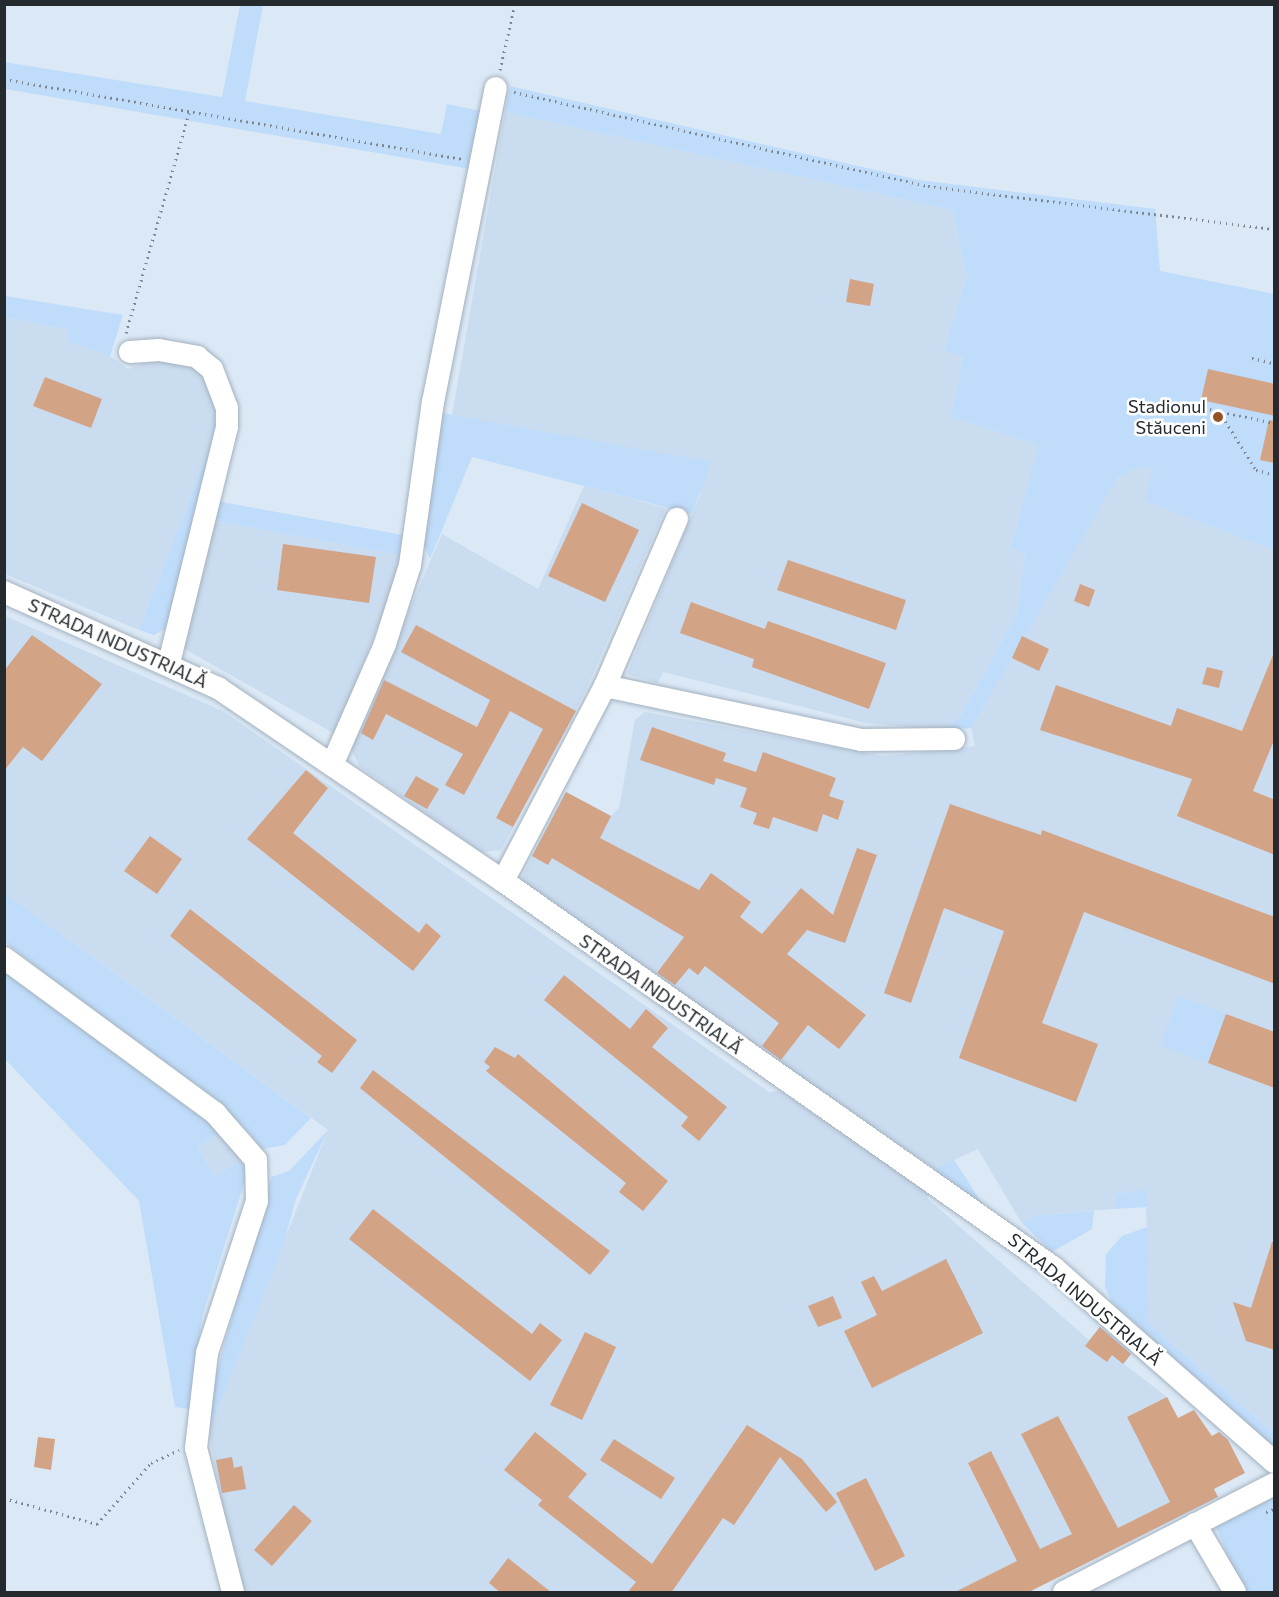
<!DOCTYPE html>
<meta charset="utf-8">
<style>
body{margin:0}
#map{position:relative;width:1279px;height:1597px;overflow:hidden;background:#dbe9f7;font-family:Commissioner,sans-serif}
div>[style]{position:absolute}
.built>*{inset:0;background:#cadcf0}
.green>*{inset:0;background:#bfdcfa}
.building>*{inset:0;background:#d3a386}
.path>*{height:3px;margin-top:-1.5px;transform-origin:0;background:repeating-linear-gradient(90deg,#7e8791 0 1.5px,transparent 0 6px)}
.roads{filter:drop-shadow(0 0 2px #a4b1be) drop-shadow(0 0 2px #a4b1be)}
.minor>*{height:22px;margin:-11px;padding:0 11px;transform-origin:11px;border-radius:11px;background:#fff}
.dots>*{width:16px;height:16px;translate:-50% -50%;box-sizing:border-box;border:3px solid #fff;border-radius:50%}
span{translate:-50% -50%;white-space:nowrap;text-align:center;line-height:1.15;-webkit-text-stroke:5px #fff;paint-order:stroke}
.poi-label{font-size:18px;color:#252a2f}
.right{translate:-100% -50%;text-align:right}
.street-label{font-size:18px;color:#252a2f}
.frame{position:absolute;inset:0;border:6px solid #252a2f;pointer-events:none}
</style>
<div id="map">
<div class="built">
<div style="clip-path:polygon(505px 112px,952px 210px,967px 275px,944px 349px,963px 356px,951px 417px,1040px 445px,1011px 548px,1025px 552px,1017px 614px,960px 717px,946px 730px,866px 723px,663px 672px,658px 683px,627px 674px,701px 492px,452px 415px)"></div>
<div style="clip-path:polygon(4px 317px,69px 330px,67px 341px,99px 348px,128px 369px,153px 359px,177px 359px,203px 372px,217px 398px,212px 441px,139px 630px,5px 574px)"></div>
<div style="clip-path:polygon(1139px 467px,1152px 469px,1146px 501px,1274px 550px,1274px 1434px,1148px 1322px,1146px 1189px,1116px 1194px,1114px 1209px,1038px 1215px,1021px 1222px,978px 1149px,935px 1169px,524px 888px,522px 877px,566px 792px,611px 816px,619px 808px,635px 720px,645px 712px,883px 756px,975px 746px,971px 728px,1095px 511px,1118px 477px)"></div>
<div style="clip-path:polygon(584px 486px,666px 508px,585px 692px,501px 850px,481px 852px,360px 767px,350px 747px,442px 534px,538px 589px)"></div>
<div style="clip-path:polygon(211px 520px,400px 555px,404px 561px,335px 734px,181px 647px)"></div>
<div style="clip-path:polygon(5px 616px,223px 711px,769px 1092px,780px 1091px,930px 1193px,927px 1198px,1089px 1340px,1100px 1326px,1133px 1352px,1124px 1364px,1167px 1397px,1218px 1497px,1027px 1592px,245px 1592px,222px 1509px,209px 1430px,328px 1130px,5px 893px)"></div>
<div style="clip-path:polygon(223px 1131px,241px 1161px,215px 1176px,197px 1147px)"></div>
</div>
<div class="green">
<div style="clip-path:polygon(240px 5px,263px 5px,245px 101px,441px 134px,447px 104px,481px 111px,470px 169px,5px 89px,4px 62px,222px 97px)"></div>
<div style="clip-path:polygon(510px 86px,919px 180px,1155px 209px,1160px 271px,1274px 294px,1274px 550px,1145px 501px,1152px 469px,1139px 467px,1118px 477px,971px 728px,946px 730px,960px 717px,1017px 614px,1025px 553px,1011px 548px,1039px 445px,951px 417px,963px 356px,944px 350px,967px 275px,952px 210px,505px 112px)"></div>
<div style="clip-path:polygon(5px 296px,123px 315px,110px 356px,67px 341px,69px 330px,5px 317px)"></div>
<div style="clip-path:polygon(438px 412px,452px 415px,711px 462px,692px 514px,472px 457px,430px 559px,424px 545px)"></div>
<div style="clip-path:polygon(212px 421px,220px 428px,167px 628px,154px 635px,139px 630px,212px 441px)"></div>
<div style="clip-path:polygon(216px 501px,403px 535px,400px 555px,211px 520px)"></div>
<div style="clip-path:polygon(5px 893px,311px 1118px,285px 1145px,262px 1149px,248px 1131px,5px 942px)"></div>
<div style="clip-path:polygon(4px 966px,223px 1131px,197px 1147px,215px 1176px,241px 1161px,247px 1174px,202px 1317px,189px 1409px,175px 1407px,139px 1201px,5px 1059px)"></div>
<div style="clip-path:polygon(1179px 996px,1226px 1014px,1208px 1063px,1160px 1045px)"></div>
<div style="clip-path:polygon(328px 1130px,296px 1199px,282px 1249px,209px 1430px,205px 1415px,271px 1177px,289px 1171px)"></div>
<div style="clip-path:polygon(954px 1160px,986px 1209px,935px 1169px)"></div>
<div style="clip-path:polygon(1146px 1189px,1147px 1207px,1114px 1209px,1116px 1194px)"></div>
<div style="clip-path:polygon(1094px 1211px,1092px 1229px,1052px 1252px,1021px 1222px,1038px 1215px)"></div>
<div style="clip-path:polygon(1147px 1227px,1148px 1322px,1274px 1434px,1274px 1450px,1112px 1302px,1105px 1287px,1106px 1254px,1122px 1236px)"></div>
<div style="clip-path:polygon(1274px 1494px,1274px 1592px,1243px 1592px,1216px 1527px)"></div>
</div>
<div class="building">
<div style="clip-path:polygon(850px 279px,874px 284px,870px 306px,846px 302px)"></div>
<div style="clip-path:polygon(1208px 369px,1275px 384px,1275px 416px,1201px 400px)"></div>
<div style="clip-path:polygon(45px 377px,102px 399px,91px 428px,33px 406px)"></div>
<div style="clip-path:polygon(1269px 420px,1275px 421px,1275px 463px,1260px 460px)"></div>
<div style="clip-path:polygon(582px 503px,639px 530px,605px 602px,548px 576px)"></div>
<div style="clip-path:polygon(283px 544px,376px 557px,369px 603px,277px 590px)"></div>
<div style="clip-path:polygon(788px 560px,906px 600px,896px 630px,777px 590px)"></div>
<div style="clip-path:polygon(1080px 584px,1095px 590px,1089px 607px,1074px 601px)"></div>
<div style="clip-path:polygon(691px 602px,765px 629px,768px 621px,886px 663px,869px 709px,752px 667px,754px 659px,680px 633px)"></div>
<div style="clip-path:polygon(416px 625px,576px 711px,513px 827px,496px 818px,543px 729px,510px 711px,464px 795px,445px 785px,463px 754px,386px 714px,373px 740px,361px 733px,384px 680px,477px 727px,484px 713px,490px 700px,401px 652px)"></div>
<div style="clip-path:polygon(32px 635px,102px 684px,42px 761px,23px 747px,4px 771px,4px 671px)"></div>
<div style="clip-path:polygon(1022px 636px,1049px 649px,1039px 671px,1012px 658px)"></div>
<div style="clip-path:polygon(1275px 650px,1275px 738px,1253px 791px,1275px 800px,1275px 855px,1177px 816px,1192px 779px,1040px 730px,1056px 685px,1171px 726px,1177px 708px,1242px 731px)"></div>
<div style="clip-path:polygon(1207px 667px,1223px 671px,1219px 688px,1202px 684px)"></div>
<div style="clip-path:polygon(652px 727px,726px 753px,723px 761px,756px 772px,763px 752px,836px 778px,829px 796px,844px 801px,838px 820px,823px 814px,817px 832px,773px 817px,769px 829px,753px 824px,757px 813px,740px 807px,747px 788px,716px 778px,714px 785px,640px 760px)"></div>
<div style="clip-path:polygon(306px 770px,328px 788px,293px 833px,419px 933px,426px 923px,441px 936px,413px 971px,247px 839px)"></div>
<div style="clip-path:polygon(416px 776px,439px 789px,427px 809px,404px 796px)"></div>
<div style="clip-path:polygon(566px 792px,611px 816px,600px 838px,699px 890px,711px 873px,751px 902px,740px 917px,762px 934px,801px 888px,833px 915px,857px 848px,877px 855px,845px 943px,807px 930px,787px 954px,866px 1015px,839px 1049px,808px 1025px,781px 1060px,762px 1046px,779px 1023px,705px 966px,698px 975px,689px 968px,675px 985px,657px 973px,684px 937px,552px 858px,548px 865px,532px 856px)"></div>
<div style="clip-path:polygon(950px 804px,1041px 835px,1042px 830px,1275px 917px,1275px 984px,1084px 912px,1042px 1023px,1098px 1044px,1076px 1102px,959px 1058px,1004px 931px,944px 908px,911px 1003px,884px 993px)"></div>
<div style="clip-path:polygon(150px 836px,182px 859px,157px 894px,124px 871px)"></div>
<div style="clip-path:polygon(190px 909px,357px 1040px,332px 1073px,317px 1062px,322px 1056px,170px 936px)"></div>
<div style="clip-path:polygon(564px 975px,630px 1029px,646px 1009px,668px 1028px,652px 1047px,727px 1107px,699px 1141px,681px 1126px,688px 1117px,544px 1000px)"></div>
<div style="clip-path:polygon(1226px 1014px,1275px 1032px,1275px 1088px,1208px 1063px)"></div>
<div style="clip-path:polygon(495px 1047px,515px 1058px,518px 1054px,668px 1181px,643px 1211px,619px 1192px,626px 1183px,486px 1071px,490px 1067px,484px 1062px)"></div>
<div style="clip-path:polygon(373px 1070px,610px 1251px,590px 1275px,360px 1088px)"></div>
<div style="clip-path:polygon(373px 1209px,532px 1334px,540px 1323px,562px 1340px,530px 1381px,349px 1239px)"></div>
<div style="clip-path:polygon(1272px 1242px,1275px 1242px,1275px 1350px,1246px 1341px,1233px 1302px,1251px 1308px)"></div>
<div style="clip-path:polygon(946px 1259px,983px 1333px,872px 1388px,844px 1331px,877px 1315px,861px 1282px,874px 1276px,882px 1291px)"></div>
<div style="clip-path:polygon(833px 1296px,842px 1318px,818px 1327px,808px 1306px)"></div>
<div style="clip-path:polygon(1100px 1327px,1131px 1354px,1123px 1364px,1112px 1355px,1107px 1362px,1085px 1346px)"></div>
<div style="clip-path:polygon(585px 1332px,616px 1347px,582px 1420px,550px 1405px)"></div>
<div style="clip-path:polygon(1167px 1397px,1178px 1418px,1194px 1410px,1212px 1436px,1219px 1432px,1228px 1440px,1245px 1473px,1214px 1489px,1218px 1497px,1027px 1593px,953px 1593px,1017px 1561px,968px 1463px,991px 1451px,1040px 1549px,1072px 1534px,1021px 1434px,1058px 1416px,1118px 1528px,1170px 1502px,1127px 1417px)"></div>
<div style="clip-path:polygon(747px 1425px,802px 1459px,837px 1502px,826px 1512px,780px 1457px,734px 1525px,723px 1518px,671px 1593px,627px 1593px,636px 1582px,538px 1505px,542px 1500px,504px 1470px,535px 1432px,587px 1474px,568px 1497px,652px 1564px)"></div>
<div style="clip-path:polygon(38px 1437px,55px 1439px,51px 1470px,34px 1467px)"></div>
<div style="clip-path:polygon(614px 1439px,675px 1478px,661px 1499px,600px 1460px)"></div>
<div style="clip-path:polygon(232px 1457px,234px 1468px,242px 1466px,246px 1489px,222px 1493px,216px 1460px)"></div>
<div style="clip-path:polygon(866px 1478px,905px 1556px,875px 1571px,836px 1493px)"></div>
<div style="clip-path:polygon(294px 1505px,312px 1521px,272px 1566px,254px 1550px)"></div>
<div style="clip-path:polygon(508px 1558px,552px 1593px,501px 1593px,489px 1583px)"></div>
</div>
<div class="path">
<div style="left:500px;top:70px;width:68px;rotate:-77.2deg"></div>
<div style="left:4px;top:79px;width:465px;rotate:9.9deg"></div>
<div style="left:514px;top:92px;width:425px;rotate:12.8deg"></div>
<div style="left:928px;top:186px;width:349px;rotate:7.1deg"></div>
<div style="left:126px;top:333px;width:229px;rotate:-74deg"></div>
<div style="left:1252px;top:358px;width:23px;rotate:13deg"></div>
<div style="left:1204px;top:408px;width:72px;rotate:12.1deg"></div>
<div style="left:1219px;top:411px;width:70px;rotate:57.9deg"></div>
<div style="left:1256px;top:470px;width:18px;rotate:13deg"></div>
<div style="left:4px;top:1498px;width:97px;rotate:15.6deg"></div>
<div style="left:97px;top:1524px;width:81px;rotate:-48.5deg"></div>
<div style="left:151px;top:1463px;width:31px;rotate:-25deg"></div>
<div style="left:1266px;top:1512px;width:9px;rotate:-21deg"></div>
</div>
<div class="roads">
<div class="minor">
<div style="left:130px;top:352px;width:29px;rotate:-4deg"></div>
<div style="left:159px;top:350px;width:39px;rotate:10deg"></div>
<div style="left:197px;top:357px;width:19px;rotate:39deg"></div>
<div style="left:212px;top:369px;width:42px;rotate:69deg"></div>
<div style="left:227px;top:408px;width:19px;rotate:90deg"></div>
<div style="left:227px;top:427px;width:243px;rotate:103.8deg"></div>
<div style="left:4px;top:592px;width:235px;rotate:24.2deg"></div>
<div style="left:218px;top:688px;width:344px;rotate:34.1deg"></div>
<div style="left:503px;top:881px;width:673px;rotate:35.08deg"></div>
<div style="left:1054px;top:1268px;width:293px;rotate:41.4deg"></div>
<div style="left:605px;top:686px;width:262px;rotate:11.9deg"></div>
<div style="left:861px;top:740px;width:93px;rotate:-0.6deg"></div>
<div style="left:332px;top:765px;width:132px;rotate:-66.3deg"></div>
<div style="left:385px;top:644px;width:83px;rotate:-72.4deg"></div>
<div style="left:410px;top:565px;width:165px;rotate:-82deg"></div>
<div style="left:433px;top:402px;width:320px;rotate:-78.7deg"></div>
<div style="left:503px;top:881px;width:220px;rotate:-62.4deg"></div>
<div style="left:605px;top:686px;width:182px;rotate:-66.7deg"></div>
<div style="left:4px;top:958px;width:262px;rotate:36.3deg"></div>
<div style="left:215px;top:1113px;width:62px;rotate:48.9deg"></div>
<div style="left:256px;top:1160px;width:41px;rotate:88.6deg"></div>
<div style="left:257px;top:1201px;width:160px;rotate:108.2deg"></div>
<div style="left:207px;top:1353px;width:96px;rotate:96.6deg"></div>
<div style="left:196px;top:1448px;width:149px;rotate:75.6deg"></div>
<div style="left:1195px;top:1524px;width:79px;rotate:59.5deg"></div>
<div style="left:1064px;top:1592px;width:236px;rotate:-27.2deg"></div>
</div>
</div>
<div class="dots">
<div style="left:1218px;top:417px;background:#955223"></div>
</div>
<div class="poi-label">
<span class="right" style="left:1206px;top:417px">Stadionul<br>Stăuceni</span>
</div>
<div class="street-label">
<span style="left:118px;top:643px;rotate:24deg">STRADA INDUSTRIALĂ</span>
<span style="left:661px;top:994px;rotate:35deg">STRADA INDUSTRIALĂ</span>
<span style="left:1085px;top:1299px;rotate:40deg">STRADA INDUSTRIALĂ</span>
</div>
<div class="frame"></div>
</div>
